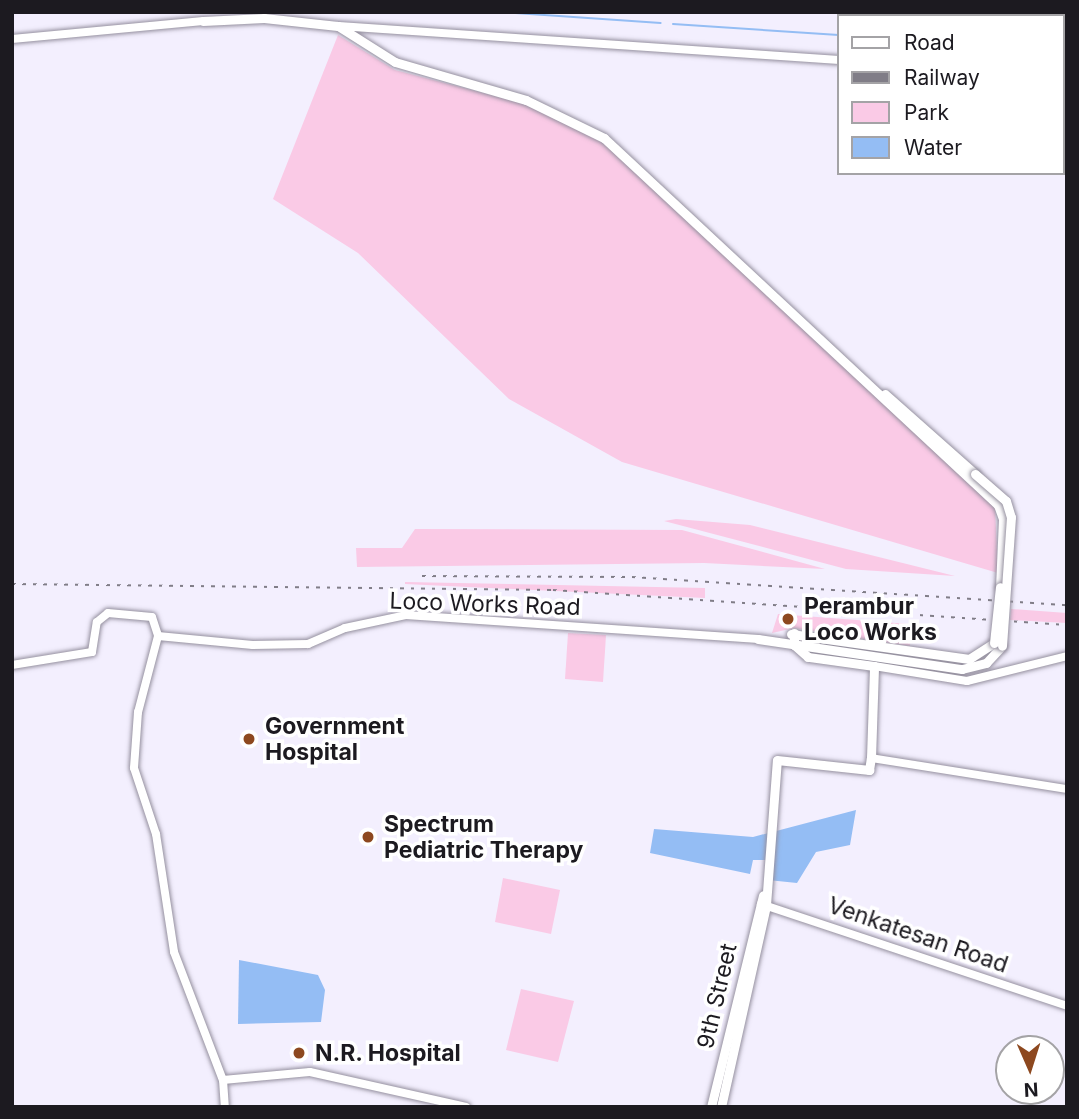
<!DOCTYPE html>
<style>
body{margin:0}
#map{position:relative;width:1079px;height:1119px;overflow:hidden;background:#f3effe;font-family:Inter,sans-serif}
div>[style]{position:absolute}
.green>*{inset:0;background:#facae6}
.water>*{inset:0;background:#94bdf4}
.stream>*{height:2px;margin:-1px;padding:0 1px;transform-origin:1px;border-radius:1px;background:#94bdf4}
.roads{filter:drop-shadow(0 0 2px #95909f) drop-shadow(0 0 2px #95909f)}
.tertiary>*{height:8px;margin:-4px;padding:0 4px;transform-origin:4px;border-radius:4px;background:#fff}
.secondary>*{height:9px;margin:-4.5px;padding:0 4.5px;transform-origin:4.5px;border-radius:4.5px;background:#fff}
.rail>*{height:2px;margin-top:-1px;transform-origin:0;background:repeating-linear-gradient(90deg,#807d87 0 3.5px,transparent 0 10.5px)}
.bridges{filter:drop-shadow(0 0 2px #95909f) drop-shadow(0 0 2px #95909f)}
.secondary-bridge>*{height:9px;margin:-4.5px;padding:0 4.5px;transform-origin:4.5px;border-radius:4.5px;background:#fff}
.dots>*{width:19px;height:19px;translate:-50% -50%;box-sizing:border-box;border:4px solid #fff;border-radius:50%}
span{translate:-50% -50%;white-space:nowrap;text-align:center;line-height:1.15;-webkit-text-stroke:7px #fff;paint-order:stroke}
.street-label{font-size:23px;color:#1c1a20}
.poi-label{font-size:23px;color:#1c1a20;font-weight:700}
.left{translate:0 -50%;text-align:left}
.frame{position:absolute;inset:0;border:14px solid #1c1a20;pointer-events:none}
.legend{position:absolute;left:837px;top:14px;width:228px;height:161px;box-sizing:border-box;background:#fff;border:2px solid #a4a3a6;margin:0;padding:9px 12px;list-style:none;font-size:21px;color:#1c1a20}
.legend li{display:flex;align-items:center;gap:14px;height:35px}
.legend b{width:35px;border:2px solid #a4a3a6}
.north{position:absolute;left:995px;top:1035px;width:70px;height:70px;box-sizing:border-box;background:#fff;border:2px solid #a4a3a6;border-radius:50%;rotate:177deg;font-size:19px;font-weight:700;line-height:28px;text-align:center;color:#1c1a20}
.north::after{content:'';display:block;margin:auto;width:24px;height:32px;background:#8d481f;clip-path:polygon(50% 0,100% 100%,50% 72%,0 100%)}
</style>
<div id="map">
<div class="green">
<div style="clip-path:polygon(338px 35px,395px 70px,525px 104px,602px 142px,995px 506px,998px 573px,622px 462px,509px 399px,358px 253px,273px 199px)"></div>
<div style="clip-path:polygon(676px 519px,750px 525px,955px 576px,846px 569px,664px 521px)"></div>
<div style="clip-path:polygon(415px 529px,682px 530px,825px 569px,704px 563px,357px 567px,356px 548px,402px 548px)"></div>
<div style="clip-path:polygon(405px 582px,705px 588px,705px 598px,405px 584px)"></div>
<div style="clip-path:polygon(1011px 609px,1067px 613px,1067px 623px,1010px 620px)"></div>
<div style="clip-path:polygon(778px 614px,909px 624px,910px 646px,794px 628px,772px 633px)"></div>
<div style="clip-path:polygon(568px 633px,606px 635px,603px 682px,565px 679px)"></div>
<div style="clip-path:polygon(503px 878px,560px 890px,551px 934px,495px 922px)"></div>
<div style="clip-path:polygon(521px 989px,574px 1001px,558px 1062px,506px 1050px)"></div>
</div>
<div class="water">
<div style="clip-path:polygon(856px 810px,850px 845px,816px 852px,797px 883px,768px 880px,770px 860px,753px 860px,750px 874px,650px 853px,654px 829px,753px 837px)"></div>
<div style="clip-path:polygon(239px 960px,318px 975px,325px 990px,321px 1022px,238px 1024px)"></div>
</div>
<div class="stream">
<div style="left:499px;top:12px;width:162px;rotate:3.9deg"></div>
<div style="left:673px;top:24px;width:166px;rotate:3.8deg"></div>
<div style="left:1063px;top:50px;width:4px"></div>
</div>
<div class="roads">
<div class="tertiary">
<div style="left:339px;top:26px;width:501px;rotate:3.89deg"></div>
<div style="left:12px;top:39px;width:192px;rotate:-5.4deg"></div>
<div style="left:1063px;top:75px;width:4px"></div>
<div style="left:158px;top:636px;width:79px;rotate:104.7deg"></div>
<div style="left:138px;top:712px;width:56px;rotate:94.1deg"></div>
<div style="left:134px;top:768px;width:70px;rotate:71.6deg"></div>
<div style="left:156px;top:834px;width:119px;rotate:81.3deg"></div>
<div style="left:174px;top:952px;width:137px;rotate:69.1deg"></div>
<div style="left:223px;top:1080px;width:27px;rotate:86deg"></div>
<div style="left:12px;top:665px;width:81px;rotate:-9.2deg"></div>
<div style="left:92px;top:652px;width:30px;rotate:-81deg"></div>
<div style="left:97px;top:622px;width:14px;rotate:-39deg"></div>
<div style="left:108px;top:613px;width:44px;rotate:5.2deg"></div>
<div style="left:152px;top:617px;width:20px;rotate:72deg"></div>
<div style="left:158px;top:636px;width:95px;rotate:5.4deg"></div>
<div style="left:253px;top:645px;width:55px;rotate:-1deg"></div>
<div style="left:308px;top:644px;width:40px;rotate:-23.4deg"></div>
<div style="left:345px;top:628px;width:62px;rotate:-12deg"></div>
<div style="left:406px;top:615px;width:353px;rotate:3.9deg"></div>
<div style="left:874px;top:666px;width:94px;rotate:9.2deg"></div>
<div style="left:967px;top:681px;width:103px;rotate:-14deg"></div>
<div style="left:871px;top:758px;width:198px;rotate:9deg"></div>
<div style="left:761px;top:904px;width:323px;rotate:18.4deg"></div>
<div style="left:223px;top:1080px;width:87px;rotate:-5.3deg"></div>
<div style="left:310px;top:1072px;width:160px;rotate:12.6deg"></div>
</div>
<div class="secondary">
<div style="left:203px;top:21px;width:61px;rotate:-2.8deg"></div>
<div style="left:264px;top:18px;width:74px;rotate:6.2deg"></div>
<div style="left:338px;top:26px;width:67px;rotate:32.3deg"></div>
<div style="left:395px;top:62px;width:136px;rotate:16.2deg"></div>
<div style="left:526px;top:100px;width:87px;rotate:26deg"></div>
<div style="left:604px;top:138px;width:538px;rotate:42.97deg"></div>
<div style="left:998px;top:505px;width:15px;rotate:70deg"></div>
<div style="left:1003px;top:519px;width:68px;rotate:92.5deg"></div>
<div style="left:885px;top:394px;width:120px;rotate:41.6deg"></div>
<div style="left:791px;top:634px;width:180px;rotate:8deg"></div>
<div style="left:969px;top:659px;width:30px;rotate:-33deg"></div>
<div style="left:758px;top:639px;width:206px;rotate:8.4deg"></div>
<div style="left:962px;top:669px;width:25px;rotate:-14deg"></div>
<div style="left:986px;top:663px;width:23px;rotate:-47deg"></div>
<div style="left:711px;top:1107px;width:218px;rotate:-76.2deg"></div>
<div style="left:721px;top:1107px;width:207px;rotate:-77.4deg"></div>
<div style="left:766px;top:905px;width:145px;rotate:-85.7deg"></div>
<div style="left:777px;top:760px;width:93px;rotate:6.2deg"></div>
<div style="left:869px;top:770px;width:12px;rotate:-81deg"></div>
<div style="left:871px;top:758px;width:92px;rotate:-88.1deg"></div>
<div style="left:874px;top:666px;width:67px;rotate:-172.2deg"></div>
<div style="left:808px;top:657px;width:18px;rotate:-139deg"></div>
<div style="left:794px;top:645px;width:12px;rotate:-90deg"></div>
</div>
</div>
<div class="rail">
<div style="left:422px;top:576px;width:210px;rotate:0.3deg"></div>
<div style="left:632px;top:577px;width:436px;rotate:3.7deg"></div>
<div style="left:12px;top:584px;width:541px;rotate:0.64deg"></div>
<div style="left:553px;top:590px;width:515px;rotate:3.9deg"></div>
</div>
<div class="bridges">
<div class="secondary-bridge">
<div style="left:975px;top:474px;width:41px;rotate:41.1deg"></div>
<div style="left:1006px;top:501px;width:17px;rotate:73deg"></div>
<div style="left:1011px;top:517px;width:129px;rotate:94deg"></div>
<div style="left:994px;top:643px;width:56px;rotate:-83.9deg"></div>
</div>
</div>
<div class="dots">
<div style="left:788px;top:619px;background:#8d481f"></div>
<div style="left:249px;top:739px;background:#8d481f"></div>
<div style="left:368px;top:837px;background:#8d481f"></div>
<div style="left:299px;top:1053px;background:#8d481f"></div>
</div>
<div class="street-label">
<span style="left:485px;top:604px;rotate:2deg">Loco Works Road</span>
<span style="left:918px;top:935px;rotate:19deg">Venkatesan Road</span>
<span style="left:717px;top:996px;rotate:-77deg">9th Street</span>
</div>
<div class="poi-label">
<span class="left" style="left:804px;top:619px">Perambur<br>Loco Works</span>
<span class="left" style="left:265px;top:739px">Government<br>Hospital</span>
<span class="left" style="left:384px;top:837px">Spectrum<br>Pediatric Therapy</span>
<span class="left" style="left:315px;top:1053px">N.R. Hospital</span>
</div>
<div class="frame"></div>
<ul class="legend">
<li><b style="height:9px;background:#fff"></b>Road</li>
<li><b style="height:9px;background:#807d87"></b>Railway</li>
<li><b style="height:19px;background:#facae6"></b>Park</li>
<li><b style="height:19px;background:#94bdf4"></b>Water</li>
</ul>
<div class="north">N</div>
</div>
